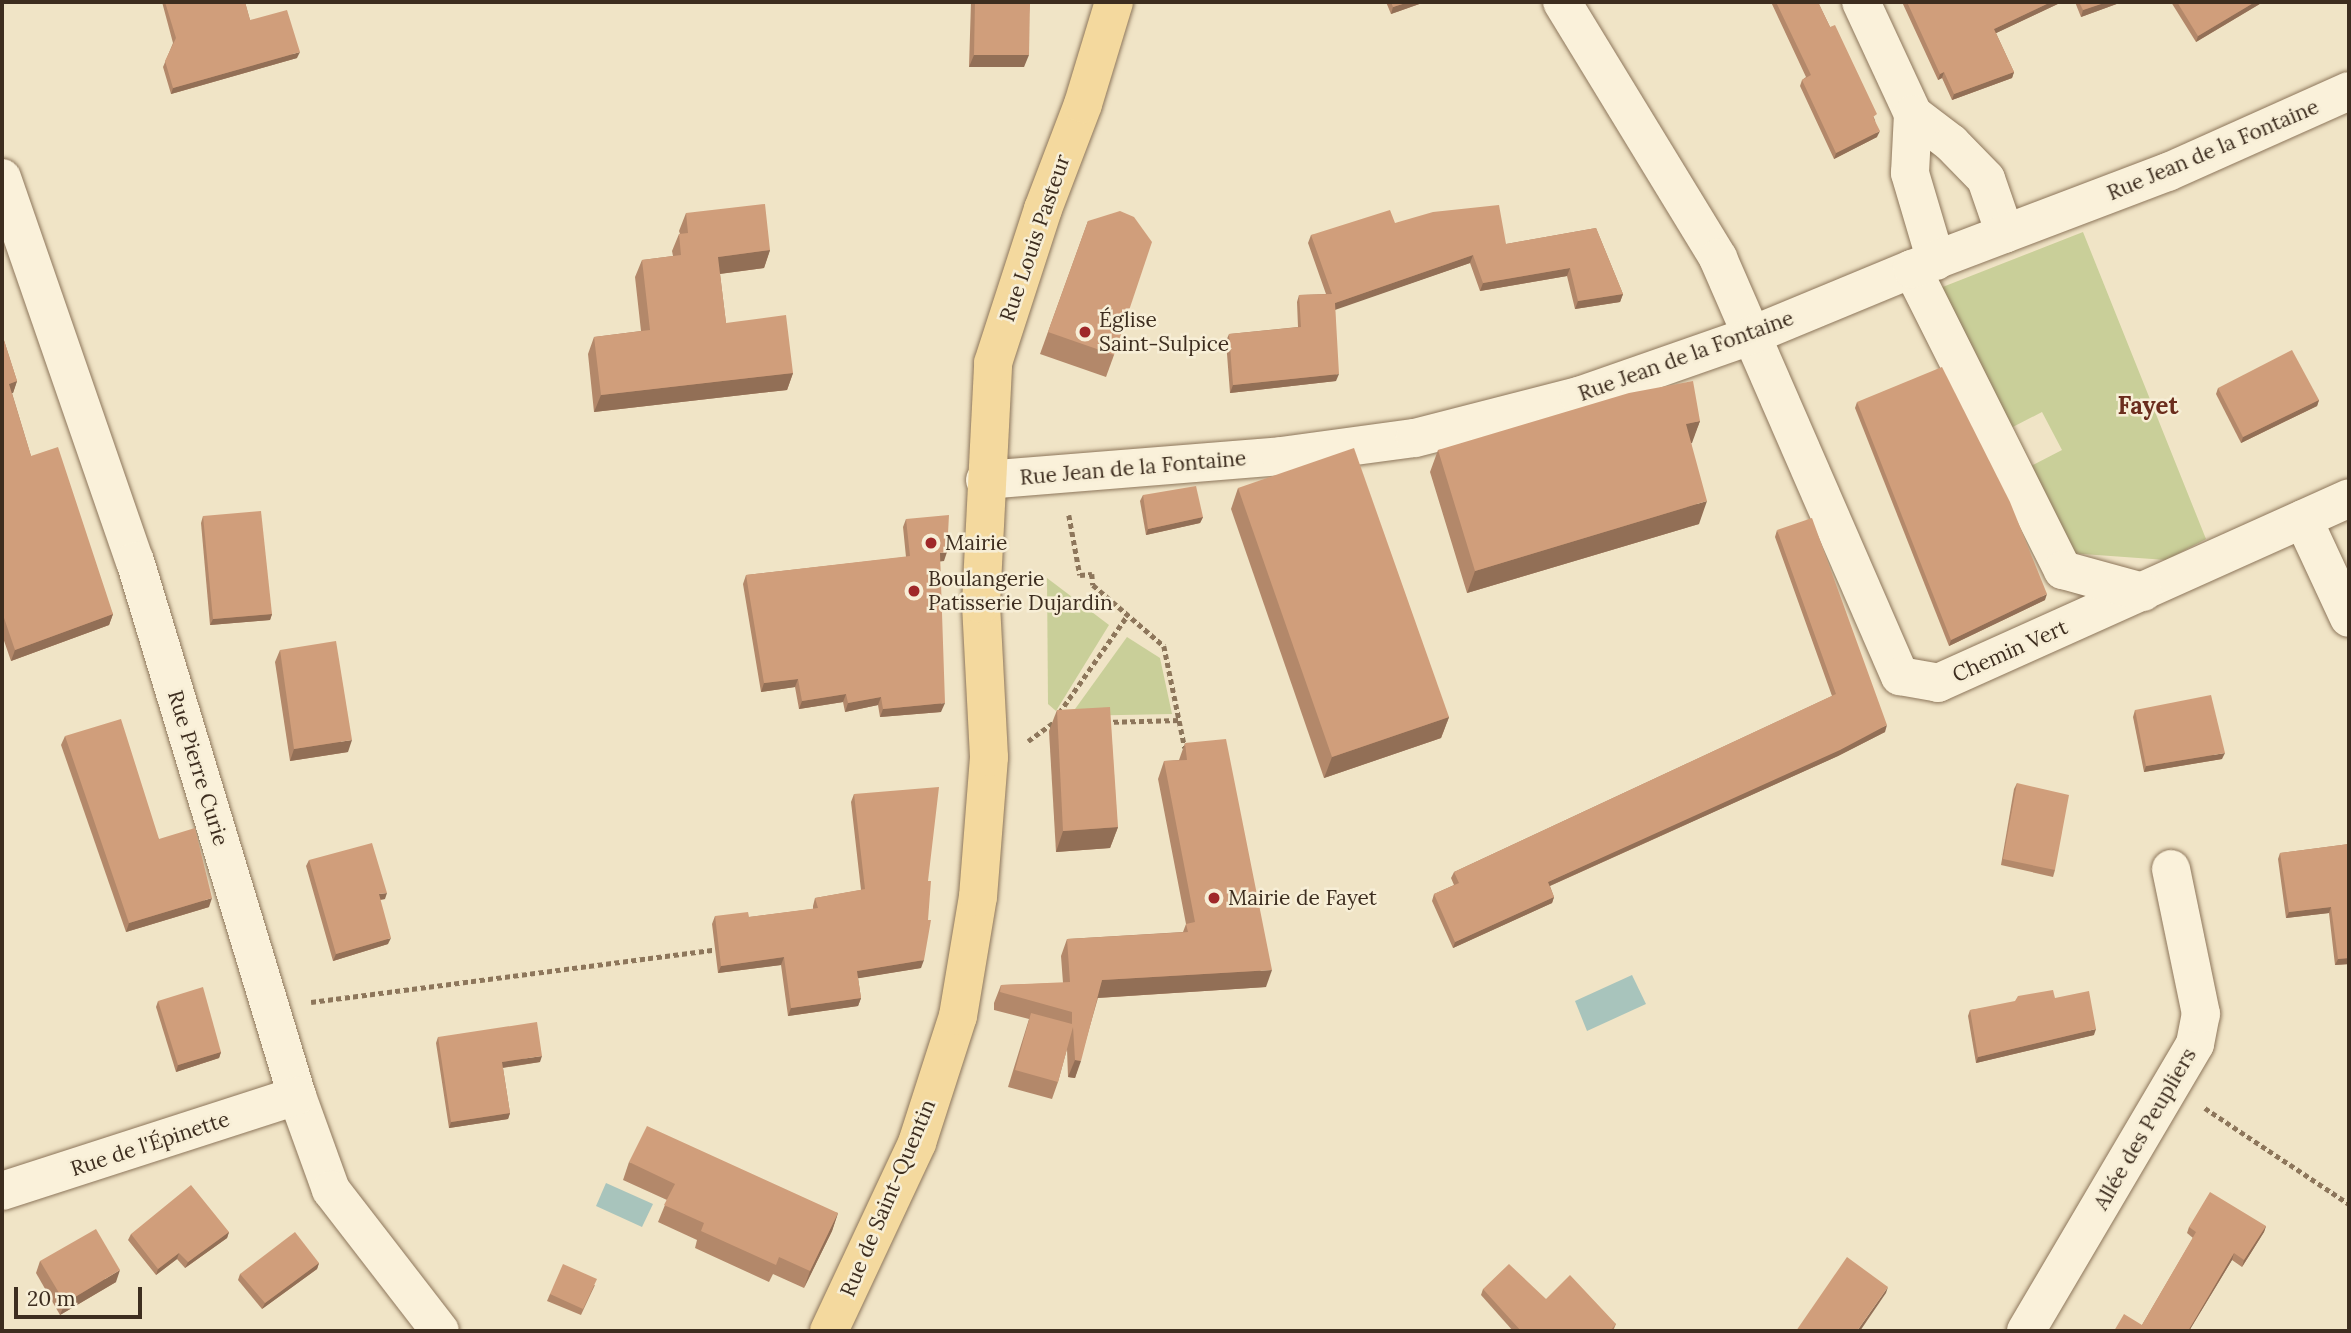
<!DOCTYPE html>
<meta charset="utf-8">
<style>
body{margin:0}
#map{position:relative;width:2351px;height:1333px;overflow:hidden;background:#f0e4c6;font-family:Lora,serif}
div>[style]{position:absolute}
.green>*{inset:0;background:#c9cf99}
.water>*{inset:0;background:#a8c4bc}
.path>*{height:4.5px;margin-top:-2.25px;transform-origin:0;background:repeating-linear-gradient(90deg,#8d765b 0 5px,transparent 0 8.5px)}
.roads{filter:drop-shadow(0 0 2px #8d765b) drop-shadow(0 0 2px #8d765b)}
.minor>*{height:38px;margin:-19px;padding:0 19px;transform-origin:19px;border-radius:19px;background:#faf1da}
.major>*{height:38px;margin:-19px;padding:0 19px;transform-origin:19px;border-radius:19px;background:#f4d99e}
.wall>*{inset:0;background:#b3886a}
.shaded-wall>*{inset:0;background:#926f56}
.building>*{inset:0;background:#d09e7b}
.dots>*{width:19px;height:19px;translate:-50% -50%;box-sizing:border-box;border:4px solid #f7eed6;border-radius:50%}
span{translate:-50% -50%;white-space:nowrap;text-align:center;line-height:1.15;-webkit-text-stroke:5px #f7eed6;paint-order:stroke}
.street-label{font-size:21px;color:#3d2d1f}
.poi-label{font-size:21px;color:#3d2d1f}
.left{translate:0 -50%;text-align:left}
.quarter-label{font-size:24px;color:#6b2d1d;font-weight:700}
.frame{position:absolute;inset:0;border:4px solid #3d2d1f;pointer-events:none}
.scale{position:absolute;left:14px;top:1287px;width:128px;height:32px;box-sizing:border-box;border:4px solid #3d2d1f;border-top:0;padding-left:9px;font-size:21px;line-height:24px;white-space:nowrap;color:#3d2d1f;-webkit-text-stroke:5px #f7eed6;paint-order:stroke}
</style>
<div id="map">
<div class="green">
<div style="clip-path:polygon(2083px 232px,2206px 539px,2166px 560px,2069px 553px,2027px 468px,2062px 450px,2042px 412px,2007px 430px,1935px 290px)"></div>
<div style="clip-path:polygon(1047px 578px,1109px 625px,1056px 711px,1048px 704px)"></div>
<div style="clip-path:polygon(1127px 637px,1160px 658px,1172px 714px,1070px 716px)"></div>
</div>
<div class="water">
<div style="clip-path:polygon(1632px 975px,1646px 1004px,1587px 1031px,1575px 1001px)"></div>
<div style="clip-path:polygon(606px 1183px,653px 1204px,642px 1227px,596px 1206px)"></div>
</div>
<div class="path">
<div style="left:1457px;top:2px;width:2px"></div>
<div style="left:1069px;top:515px;width:61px;rotate:79.6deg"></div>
<div style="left:1080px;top:575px;width:12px;rotate:-5deg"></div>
<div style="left:1092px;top:574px;width:11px;rotate:85deg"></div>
<div style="left:1093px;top:585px;width:94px;rotate:40.7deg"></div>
<div style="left:1164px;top:646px;width:104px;rotate:78.4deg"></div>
<div style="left:1059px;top:713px;width:118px;rotate:-55deg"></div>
<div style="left:1105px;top:722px;width:75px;rotate:-1.5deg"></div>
<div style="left:1028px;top:741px;width:31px;rotate:-36deg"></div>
<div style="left:311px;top:1002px;width:410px;rotate:-7.4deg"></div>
<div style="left:2205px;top:1108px;width:173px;rotate:33.7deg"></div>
</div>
<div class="roads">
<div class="minor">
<div style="left:1562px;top:2px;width:300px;rotate:58.6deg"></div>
<div style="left:1718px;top:258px;width:456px;rotate:66.5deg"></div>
<div style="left:1900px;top:676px;width:39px;rotate:10deg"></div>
<div style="left:1938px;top:683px;width:451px;rotate:-24.2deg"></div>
<div style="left:1861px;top:2px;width:123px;rotate:65.1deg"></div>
<div style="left:2px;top:178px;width:405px;rotate:70.9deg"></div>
<div style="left:135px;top:561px;width:559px;rotate:73.15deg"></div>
<div style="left:297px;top:1096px;width:100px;rotate:70.1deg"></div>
<div style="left:331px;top:1190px;width:178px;rotate:52.3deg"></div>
<div style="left:1936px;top:261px;width:92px;rotate:-106.5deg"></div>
<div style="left:1910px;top:173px;width:59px;rotate:-87.1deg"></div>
<div style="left:1913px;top:114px;width:48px;rotate:37.3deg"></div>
<div style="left:1951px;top:143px;width:50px;rotate:45.8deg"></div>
<div style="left:1986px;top:179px;width:58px;rotate:70.9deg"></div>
<div style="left:1912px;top:269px;width:337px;rotate:63.4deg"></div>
<div style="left:2063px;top:570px;width:83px;rotate:15.4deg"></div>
<div style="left:985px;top:480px;width:297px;rotate:-4.6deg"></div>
<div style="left:1281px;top:456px;width:135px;rotate:-7.7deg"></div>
<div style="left:1415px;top:438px;width:169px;rotate:-14.4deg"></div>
<div style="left:1579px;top:396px;width:181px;rotate:-19.3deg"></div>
<div style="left:1750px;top:336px;width:175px;rotate:-22.5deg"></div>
<div style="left:1912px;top:269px;width:274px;rotate:-20.8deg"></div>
<div style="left:2168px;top:172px;width:198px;rotate:-24.1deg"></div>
<div style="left:2303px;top:519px;width:109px;rotate:65.1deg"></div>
<div style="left:2px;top:1191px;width:310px;rotate:-17.9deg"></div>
<div style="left:2026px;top:1331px;width:333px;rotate:-59.5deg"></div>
<div style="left:2195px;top:1044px;width:31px;rotate:-79deg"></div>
<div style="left:2201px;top:1014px;width:148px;rotate:-101.7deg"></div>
</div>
<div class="major">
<div style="left:829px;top:1331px;width:208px;rotate:-64.9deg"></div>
<div style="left:917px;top:1143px;width:133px;rotate:-72.1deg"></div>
<div style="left:958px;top:1016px;width:121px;rotate:-80.5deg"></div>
<div style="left:978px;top:897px;width:140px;rotate:-85.5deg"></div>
<div style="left:989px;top:757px;width:153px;rotate:-93deg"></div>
<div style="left:981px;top:604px;width:241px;rotate:-87.1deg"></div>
<div style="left:993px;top:363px;width:162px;rotate:-72deg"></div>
<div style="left:1043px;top:209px;width:112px;rotate:-69.1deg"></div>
<div style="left:1083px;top:104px;width:107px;rotate:-73.1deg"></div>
</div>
</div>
<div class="wall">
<div style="clip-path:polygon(162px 2px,245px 2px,250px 20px,297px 58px,171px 94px,163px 67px,173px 43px)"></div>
<div style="clip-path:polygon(971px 2px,1030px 2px,1024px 67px,969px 67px)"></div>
<div style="clip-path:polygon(1386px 2px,1425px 2px,1391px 14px)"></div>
<div style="clip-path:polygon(1771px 2px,1818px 2px,1875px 120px,1877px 137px,1834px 159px,1800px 86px,1802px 80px,1806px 77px)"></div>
<div style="clip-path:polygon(1902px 2px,2062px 2px,1996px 33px,2014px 72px,2012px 78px,1952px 100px,1942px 78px,1938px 80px)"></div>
<div style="clip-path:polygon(2075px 2px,2122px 2px,2081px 17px)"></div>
<div style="clip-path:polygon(2171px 2px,2263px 2px,2196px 42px)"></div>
<div style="clip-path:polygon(686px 213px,770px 250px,764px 268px,720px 274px,726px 323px,793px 373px,787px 390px,594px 412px,588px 354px,594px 337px,641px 331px,635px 277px,642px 260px,673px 256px,672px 251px,679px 234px,680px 234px,679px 231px)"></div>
<div style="clip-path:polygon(1088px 221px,1114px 355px,1106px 377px,1040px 354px)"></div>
<div style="clip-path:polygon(1395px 223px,1506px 244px,1596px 228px,1623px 294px,1620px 302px,1575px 309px,1567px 276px,1480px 291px,1470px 263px,1335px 309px,1336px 381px,1230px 393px,1226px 341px,1229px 334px,1298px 327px,1297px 302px,1299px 295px,1326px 294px,1308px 243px,1311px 235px)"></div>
<div style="clip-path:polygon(2px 334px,17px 381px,13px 393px,12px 393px,31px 456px,113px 614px,109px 625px,11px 661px,2px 635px)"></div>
<div style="clip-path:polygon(2218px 388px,2319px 400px,2317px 406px,2241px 443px,2216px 394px)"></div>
<div style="clip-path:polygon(1857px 402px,2045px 600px,1949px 646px,1855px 408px)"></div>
<div style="clip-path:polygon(1700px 421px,1691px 443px,1699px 524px,1467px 593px,1430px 472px,1438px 450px)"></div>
<div style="clip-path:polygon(1238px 488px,1449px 717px,1441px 738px,1324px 778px,1231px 509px)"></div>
<div style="clip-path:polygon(1143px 495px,1203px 517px,1200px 523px,1146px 535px,1140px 501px)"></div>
<div style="clip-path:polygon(203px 516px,272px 614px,270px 620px,210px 625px,201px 523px)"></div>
<div style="clip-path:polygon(906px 519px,944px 561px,940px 561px,941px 712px,880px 717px,878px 705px,845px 712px,843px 702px,799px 709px,795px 687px,761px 692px,743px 584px,746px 575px,906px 557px,903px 527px)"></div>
<div style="clip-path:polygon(1777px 530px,1885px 732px,1838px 756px,1550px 886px,1554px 897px,1552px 903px,1453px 948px,1432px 901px,1434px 894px,1454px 885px,1451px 878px,1454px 872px,1832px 696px,1775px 537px)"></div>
<div style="clip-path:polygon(280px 650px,348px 752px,290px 761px,275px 662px)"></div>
<div style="clip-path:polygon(1057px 710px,1118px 827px,1110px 848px,1056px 852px,1049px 731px)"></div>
<div style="clip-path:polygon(2135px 710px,2222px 759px,2144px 772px,2133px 717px)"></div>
<div style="clip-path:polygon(65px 736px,159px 839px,209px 907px,126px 932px,61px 745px)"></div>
<div style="clip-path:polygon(1185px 743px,1266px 987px,1098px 998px,1075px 1078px,1068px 1077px,1067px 1049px,1058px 1082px,1052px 1099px,1008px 1087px,1029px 1019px,994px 1010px,994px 1003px,1001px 985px,1063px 983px,1061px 956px,1067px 939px,1183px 932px,1186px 924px,1158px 779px,1164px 761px,1179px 760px)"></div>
<div style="clip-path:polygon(2017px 783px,2055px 870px,2053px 877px,2001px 865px,2014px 789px)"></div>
<div style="clip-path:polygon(854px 794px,928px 881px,921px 968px,858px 978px,861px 998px,858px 1006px,788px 1016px,781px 965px,718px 973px,712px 924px,715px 916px,749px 917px,813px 909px,813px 906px,815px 898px,861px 890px,851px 802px)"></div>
<div style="clip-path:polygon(2349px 844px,2349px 964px,2335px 965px,2329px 913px,2286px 918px,2278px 859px,2280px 853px)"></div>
<div style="clip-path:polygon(309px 860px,385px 899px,380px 900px,388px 944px,333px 961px,306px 866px)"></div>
<div style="clip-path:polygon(2055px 998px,2094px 1035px,1976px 1063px,1968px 1016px,1970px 1010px)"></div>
<div style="clip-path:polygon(158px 1001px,221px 1052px,219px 1058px,176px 1072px,156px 1007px)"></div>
<div style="clip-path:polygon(438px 1037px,540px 1062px,503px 1068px,510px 1113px,508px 1119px,449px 1128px,436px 1043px)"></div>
<div style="clip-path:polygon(629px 1162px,838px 1213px,832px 1231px,804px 1288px,773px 1274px,769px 1282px,695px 1248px,697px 1240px,658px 1222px,667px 1200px,623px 1180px)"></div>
<div style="clip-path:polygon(2266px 1226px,2264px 1232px,2242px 1267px,2232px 1260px,2189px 1331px,2114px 1331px,2142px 1325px,2193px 1238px,2187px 1233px,2189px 1227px)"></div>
<div style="clip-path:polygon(229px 1232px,227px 1238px,185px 1268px,177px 1259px,156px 1275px,128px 1240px,131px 1234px)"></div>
<div style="clip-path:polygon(40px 1261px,116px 1282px,60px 1315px,36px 1273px)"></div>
<div style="clip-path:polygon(319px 1263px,317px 1269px,262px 1309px,238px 1280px,240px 1274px)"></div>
<div style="clip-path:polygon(595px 1285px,581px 1315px,547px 1301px,550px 1294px)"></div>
<div style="clip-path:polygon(1483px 1289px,1546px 1299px,1616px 1324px,1613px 1331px,1513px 1331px,1481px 1295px)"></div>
</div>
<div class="shaded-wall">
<div style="clip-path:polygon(1409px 2px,1425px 2px,1391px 14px,1393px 7px)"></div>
<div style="clip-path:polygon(2051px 2px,2062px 2px,1992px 35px,1994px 29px)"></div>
<div style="clip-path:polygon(2107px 2px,2122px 2px,2081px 17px,2083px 10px)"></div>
<div style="clip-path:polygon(2255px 2px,2263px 2px,2196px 42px,2198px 36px)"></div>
<div style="clip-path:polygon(300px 52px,297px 58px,171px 94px,173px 88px)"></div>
<div style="clip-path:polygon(974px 55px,1029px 55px,1024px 67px,969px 67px)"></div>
<div style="clip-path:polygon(1944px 72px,1942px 78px,1938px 80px,1940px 74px)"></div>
<div style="clip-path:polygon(2014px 72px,2012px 78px,1952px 100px,1954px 94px)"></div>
<div style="clip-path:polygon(1880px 131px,1877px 137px,1834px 159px,1836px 153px)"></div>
<div style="clip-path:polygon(770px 250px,764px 268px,711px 275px,718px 257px)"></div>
<div style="clip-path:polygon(1473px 255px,1470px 263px,1332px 311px,1335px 303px)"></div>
<div style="clip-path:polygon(1570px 268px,1567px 276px,1480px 291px,1483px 283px)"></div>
<div style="clip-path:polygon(1623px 294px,1620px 302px,1575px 309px,1578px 301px)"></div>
<div style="clip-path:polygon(793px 373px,787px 390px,594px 412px,601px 395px)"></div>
<div style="clip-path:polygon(1339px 374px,1336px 381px,1230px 393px,1233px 385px)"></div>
<div style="clip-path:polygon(17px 381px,13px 393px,5px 395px,9px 384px)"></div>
<div style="clip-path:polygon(2319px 400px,2317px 406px,2241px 443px,2243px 437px)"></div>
<div style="clip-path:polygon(1700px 421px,1692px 443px,1678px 447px,1686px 424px)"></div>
<div style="clip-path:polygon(1707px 501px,1699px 524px,1467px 593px,1475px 571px)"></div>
<div style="clip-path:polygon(1203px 517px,1200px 523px,1146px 535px,1148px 529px)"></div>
<div style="clip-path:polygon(947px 552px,944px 561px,936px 562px,940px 553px)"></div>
<div style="clip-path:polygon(2047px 594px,2045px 600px,1949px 646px,1951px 640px)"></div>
<div style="clip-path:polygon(113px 614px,109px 625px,11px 661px,15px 650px)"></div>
<div style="clip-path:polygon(272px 614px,270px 620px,210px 625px,213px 619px)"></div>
<div style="clip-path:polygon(798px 679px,795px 687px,761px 692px,764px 683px)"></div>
<div style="clip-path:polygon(846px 694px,843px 702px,799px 709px,802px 701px)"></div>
<div style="clip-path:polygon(881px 697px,878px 705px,845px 712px,848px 703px)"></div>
<div style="clip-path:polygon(945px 703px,941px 712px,880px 717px,883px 709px)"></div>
<div style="clip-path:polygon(1449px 717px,1441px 738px,1324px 778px,1332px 757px)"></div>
<div style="clip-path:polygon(1887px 725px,1885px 732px,1838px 756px,1545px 888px,1548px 882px)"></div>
<div style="clip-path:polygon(352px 740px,348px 752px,290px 761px,294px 749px)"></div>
<div style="clip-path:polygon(2225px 753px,2222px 759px,2144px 772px,2146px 766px)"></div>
<div style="clip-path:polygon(1118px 827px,1110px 848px,1056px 852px,1063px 831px)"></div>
<div style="clip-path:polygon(387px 893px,385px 899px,377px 900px,379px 894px)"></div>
<div style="clip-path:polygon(1554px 897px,1552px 903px,1453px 948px,1455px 942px)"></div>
<div style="clip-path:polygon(212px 898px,209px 907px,126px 932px,129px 923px)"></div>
<div style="clip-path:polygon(2331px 907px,2329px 913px,2286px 918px,2289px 912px)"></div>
<div style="clip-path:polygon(391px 938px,388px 944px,333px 961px,336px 954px)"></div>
<div style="clip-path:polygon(784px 957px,781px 965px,718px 973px,721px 966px)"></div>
<div style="clip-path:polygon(2349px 958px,2349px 964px,2335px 965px,2338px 959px)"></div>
<div style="clip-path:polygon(924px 960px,921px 968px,854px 979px,857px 971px)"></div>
<div style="clip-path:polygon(1272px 970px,1266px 987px,1096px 998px,1102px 980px)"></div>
<div style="clip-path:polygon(861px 998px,858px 1006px,788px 1016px,791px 1008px)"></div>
<div style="clip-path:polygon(2096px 1029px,2094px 1035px,1976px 1063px,1978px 1057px)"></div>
<div style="clip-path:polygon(221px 1052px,219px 1058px,176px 1072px,178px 1065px)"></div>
<div style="clip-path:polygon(542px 1056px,540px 1062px,500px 1068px,502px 1062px)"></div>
<div style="clip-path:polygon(1075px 1060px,1081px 1061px,1075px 1078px,1068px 1077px)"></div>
<div style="clip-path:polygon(510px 1113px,508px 1119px,449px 1128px,451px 1122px)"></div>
<div style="clip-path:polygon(838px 1213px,832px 1231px,804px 1288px,810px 1271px)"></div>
<div style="clip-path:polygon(2266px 1226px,2264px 1232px,2242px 1267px,2244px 1260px)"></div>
<div style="clip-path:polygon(229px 1232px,227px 1238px,185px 1268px,188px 1262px)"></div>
<div style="clip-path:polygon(179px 1253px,177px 1259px,156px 1275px,158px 1269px)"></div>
<div style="clip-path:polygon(2234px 1253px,2232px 1260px,2189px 1331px,2188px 1331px)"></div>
<div style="clip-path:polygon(319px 1263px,317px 1269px,262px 1309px,265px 1303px)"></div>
<div style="clip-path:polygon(120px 1270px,116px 1282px,60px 1315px,65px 1303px)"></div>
<div style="clip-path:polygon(1888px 1287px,1886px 1293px,1860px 1331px,1857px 1331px)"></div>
</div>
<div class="building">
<div style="clip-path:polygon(165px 2px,245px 2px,250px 20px,287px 10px,300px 52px,173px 88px,165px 61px,176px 38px)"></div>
<div style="clip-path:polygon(975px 2px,1030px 2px,1029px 55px,974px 55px)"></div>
<div style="clip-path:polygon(1391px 2px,1409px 2px,1393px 7px)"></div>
<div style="clip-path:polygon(1776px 2px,1818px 2px,1830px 27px,1835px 25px,1877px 114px,1873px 117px,1880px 131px,1836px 153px,1802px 80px,1811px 75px)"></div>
<div style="clip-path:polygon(1907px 2px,2051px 2px,1994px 29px,2014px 72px,1954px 94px,1944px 72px,1940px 74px)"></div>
<div style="clip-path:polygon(2079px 2px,2107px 2px,2083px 10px)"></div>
<div style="clip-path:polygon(2177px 2px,2255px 2px,2198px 36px)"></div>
<div style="clip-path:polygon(765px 204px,770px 250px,718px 257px,726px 323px,786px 315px,793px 373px,601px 395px,594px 337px,650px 330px,642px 260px,681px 255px,679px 234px,688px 233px,686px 213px)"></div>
<div style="clip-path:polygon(1499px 205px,1506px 244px,1596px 228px,1623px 294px,1578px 301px,1570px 268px,1483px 283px,1473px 255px,1335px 303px,1339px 374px,1233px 385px,1229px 334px,1301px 327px,1299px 295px,1332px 294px,1311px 235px,1390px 210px,1395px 223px,1433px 212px)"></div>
<div style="clip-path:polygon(1120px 211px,1134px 217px,1152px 242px,1114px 355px,1048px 332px,1088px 221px)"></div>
<div style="clip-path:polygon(2px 334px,17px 381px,9px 384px,31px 456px,58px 447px,113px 614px,15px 650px,2px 612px)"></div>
<div style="clip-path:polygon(2292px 350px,2319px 400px,2243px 437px,2218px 388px)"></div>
<div style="clip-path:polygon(1942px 367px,2010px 502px,2047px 594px,1951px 640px,1857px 402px)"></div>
<div style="clip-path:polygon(1693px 381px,1700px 421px,1686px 424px,1707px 501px,1475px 571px,1438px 450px,1629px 393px)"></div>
<div style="clip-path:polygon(1354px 448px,1449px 717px,1332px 757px,1238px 488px)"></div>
<div style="clip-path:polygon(1196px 486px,1203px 517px,1148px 529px,1143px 495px)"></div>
<div style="clip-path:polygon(261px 511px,272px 614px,213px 619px,203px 516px)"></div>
<div style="clip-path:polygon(949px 515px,947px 552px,940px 553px,945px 703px,883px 709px,881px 697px,848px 703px,846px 694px,802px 701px,798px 679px,764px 683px,746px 575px,910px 556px,906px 519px)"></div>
<div style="clip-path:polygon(1812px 518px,1887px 725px,1840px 750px,1548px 882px,1554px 897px,1455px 942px,1434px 894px,1459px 883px,1454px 872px,1836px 694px,1777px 530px)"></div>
<div style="clip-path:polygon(336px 641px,352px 740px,294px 749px,280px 650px)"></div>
<div style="clip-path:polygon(2211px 695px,2225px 753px,2146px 766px,2135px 710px)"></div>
<div style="clip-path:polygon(1110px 707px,1118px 827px,1063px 831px,1057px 710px)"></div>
<div style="clip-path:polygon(121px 719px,159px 839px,195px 828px,212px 898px,129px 923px,65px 736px)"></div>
<div style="clip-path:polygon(1226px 739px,1272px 970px,1102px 980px,1081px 1061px,1075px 1060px,1073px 1027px,1058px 1082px,1015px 1070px,1031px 1013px,1072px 1024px,1072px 1012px,1000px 992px,1001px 985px,1070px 982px,1067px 939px,1188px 932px,1186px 924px,1195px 922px,1164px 761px,1187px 760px,1185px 743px)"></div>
<div style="clip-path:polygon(2017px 783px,2069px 795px,2055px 870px,2003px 859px)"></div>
<div style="clip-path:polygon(939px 787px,928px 881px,931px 881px,928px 920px,931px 920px,924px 960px,857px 971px,861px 998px,791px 1008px,784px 957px,721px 966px,715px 916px,748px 912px,749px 917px,818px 908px,815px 898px,865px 889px,854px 794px)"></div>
<div style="clip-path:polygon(372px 843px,387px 893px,379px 894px,391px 938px,336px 954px,309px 860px)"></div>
<div style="clip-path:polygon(2349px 844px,2349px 958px,2338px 959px,2331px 907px,2289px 912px,2280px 853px)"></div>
<div style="clip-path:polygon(203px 987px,221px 1052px,178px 1065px,158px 1001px)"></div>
<div style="clip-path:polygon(2053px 990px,2055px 998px,2089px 991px,2096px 1029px,1978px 1057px,1970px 1010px,2015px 1001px,2018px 996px)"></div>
<div style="clip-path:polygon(537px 1022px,542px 1056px,502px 1062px,510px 1113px,451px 1122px,438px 1037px)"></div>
<div style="clip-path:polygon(647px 1126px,838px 1213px,810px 1271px,779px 1257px,776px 1265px,701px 1231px,704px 1223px,664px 1205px,675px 1184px,629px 1162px)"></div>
<div style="clip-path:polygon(191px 1185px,229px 1232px,188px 1262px,179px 1253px,158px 1269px,131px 1234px)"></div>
<div style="clip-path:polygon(2210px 1192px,2266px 1226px,2244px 1260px,2234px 1253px,2188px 1331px,2114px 1331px,2124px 1314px,2142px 1325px,2196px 1232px,2189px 1227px)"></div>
<div style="clip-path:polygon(96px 1229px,120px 1270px,65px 1303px,40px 1261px)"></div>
<div style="clip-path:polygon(295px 1232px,319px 1263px,265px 1303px,240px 1274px)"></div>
<div style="clip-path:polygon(1847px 1257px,1888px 1287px,1857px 1331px,1796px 1331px)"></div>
<div style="clip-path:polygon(563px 1264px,597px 1279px,583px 1309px,550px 1294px)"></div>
<div style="clip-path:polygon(1509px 1264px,1546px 1299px,1570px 1275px,1616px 1324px,1610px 1331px,1521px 1331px,1483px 1289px)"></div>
</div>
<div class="dots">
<div style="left:1085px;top:332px;background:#9f2829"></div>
<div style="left:931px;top:543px;background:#9f2829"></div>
<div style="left:914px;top:591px;background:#9f2829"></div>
<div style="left:1214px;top:898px;background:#9f2829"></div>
</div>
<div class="street-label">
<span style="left:2213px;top:150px;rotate:-23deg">Rue Jean de la Fontaine</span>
<span style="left:1035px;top:238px;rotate:-71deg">Rue Louis Pasteur</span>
<span style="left:1686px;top:356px;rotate:-20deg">Rue Jean de la Fontaine</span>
<span style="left:1133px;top:468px;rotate:-5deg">Rue Jean de la Fontaine</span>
<span style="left:2010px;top:651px;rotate:-24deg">Chemin Vert</span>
<span style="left:198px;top:768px;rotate:73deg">Rue Pierre Curie</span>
<span style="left:2145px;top:1129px;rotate:-60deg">Allée des Peupliers</span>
<span style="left:150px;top:1144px;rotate:-18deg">Rue de l'Épinette</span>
<span style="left:888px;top:1198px;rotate:-67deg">Rue de Saint-Quentin</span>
</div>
<div class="poi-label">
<span class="left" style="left:1099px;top:332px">Église<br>Saint-Sulpice</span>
<span class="left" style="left:945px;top:543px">Mairie</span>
<span class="left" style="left:928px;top:591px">Boulangerie<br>Patisserie Dujardin</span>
<span class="left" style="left:1228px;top:898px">Mairie de Fayet</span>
</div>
<div class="quarter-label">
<span style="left:2148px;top:406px">Fayet</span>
</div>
<div class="frame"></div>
<div class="scale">20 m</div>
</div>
